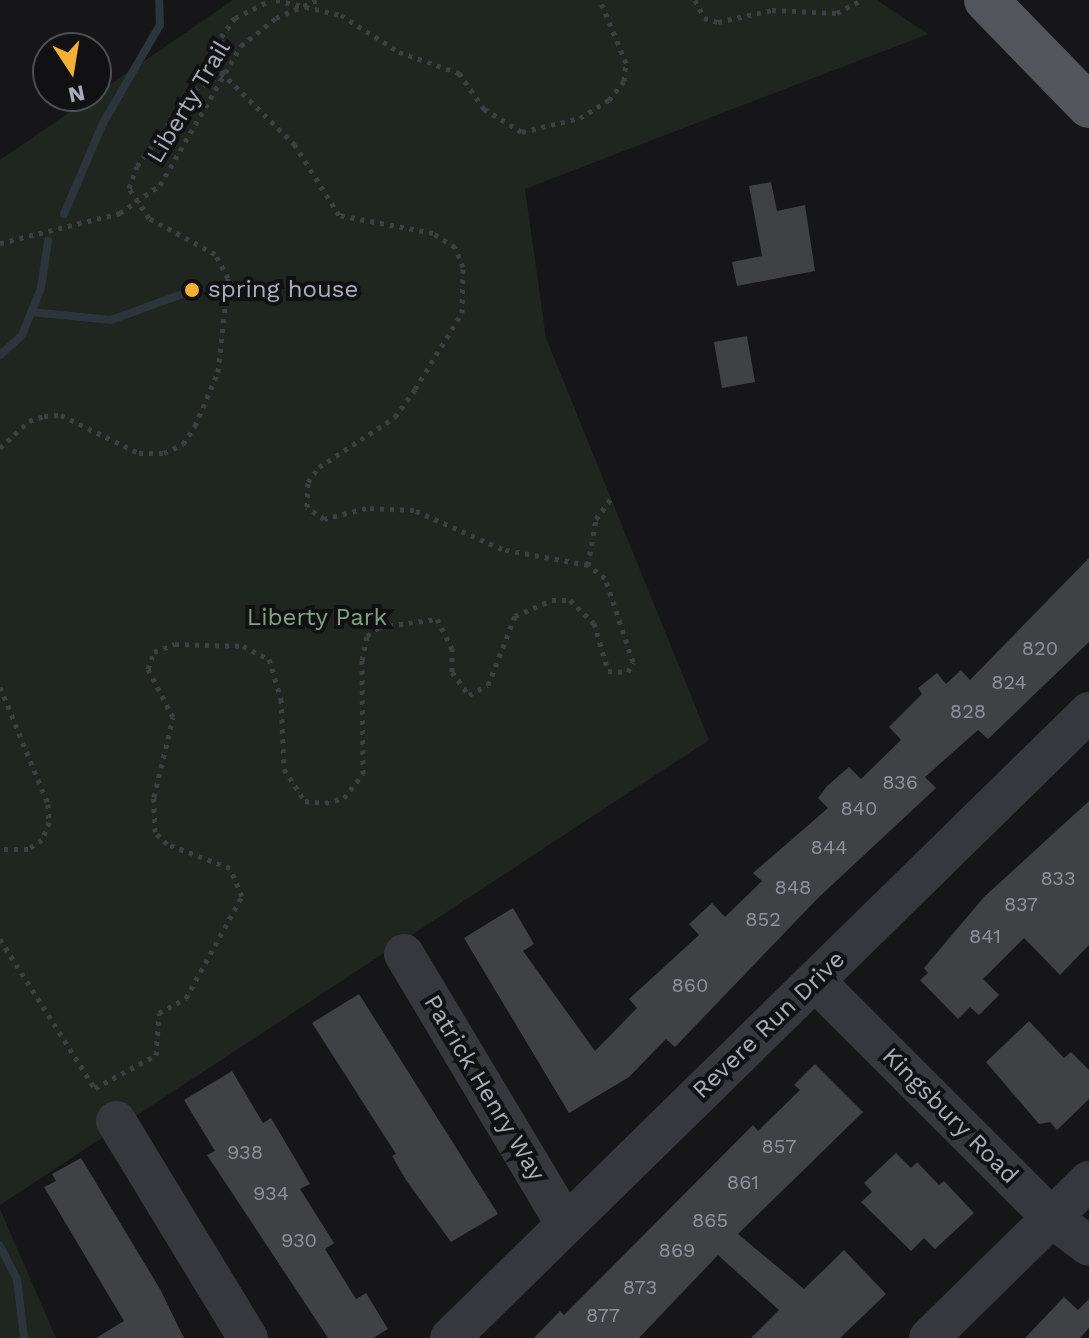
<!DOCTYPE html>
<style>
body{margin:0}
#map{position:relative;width:1089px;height:1338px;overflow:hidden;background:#161618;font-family:"Work Sans",sans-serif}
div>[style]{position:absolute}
.green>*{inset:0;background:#1e261f}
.stream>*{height:8px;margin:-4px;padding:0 4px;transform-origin:4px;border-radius:4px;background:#2c353c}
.building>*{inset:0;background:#404145}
.path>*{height:5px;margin-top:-2.5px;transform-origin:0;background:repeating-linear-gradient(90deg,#3d3f44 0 4px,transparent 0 10px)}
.minor>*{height:40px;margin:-20px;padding:0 20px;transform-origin:20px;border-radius:20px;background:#37383d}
.major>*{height:44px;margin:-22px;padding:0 22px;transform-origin:22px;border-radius:22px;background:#53555c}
.dots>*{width:22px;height:22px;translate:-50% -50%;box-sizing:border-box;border:4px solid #111113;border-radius:50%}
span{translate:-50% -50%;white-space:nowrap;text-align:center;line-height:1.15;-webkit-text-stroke:8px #111113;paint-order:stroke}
.number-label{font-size:20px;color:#8e929b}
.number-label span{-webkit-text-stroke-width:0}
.street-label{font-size:24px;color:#a8adb8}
.poi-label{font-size:24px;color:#a8adb8}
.left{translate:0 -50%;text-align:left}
.park-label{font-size:24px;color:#7fa381}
.north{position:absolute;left:32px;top:32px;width:80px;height:80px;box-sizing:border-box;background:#111113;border:2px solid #4d4f55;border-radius:50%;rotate:168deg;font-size:22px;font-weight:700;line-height:32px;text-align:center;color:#a8adb8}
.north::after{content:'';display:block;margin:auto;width:28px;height:36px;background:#f2b134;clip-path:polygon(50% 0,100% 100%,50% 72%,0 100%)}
</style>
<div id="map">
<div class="green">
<div style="clip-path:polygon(233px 0,877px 0,928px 34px,525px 189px,546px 338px,709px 740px,0 1205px,0 160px)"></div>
<div style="clip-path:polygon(0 1209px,56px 1338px,0 1338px)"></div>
</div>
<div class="stream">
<div style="left:64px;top:214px;width:99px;rotate:-66.8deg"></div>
<div style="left:103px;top:123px;width:113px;rotate:-59.8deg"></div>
<div style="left:160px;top:25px;width:25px;rotate:-92deg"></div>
<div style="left:31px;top:312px;width:80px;rotate:5.7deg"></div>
<div style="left:111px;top:320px;width:82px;rotate:-20deg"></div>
<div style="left:0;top:355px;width:30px;rotate:-42deg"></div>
<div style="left:22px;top:335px;width:51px;rotate:-68deg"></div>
<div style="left:41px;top:288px;width:48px;rotate:-81.5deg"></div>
<div style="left:0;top:1246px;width:37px;rotate:63deg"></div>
<div style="left:17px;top:1279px;width:59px;rotate:83.2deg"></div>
</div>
<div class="building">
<div style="clip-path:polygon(771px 182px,777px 211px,805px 205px,815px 271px,737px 286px,732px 262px,762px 256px,749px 186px)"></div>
<div style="clip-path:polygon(747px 336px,755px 382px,722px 388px,714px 342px)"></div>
<div style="clip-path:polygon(1089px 558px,1089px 642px,988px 739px,978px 730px,925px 777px,936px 788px,818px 898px,675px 1047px,666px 1039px,629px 1077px,569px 1113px,464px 938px,513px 908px,534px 944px,523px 951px,595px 1051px,637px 1008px,629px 999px,699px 935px,689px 924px,712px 903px,725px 917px,762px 881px,753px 873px,828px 808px,818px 798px,827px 786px,849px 767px,861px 779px,901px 740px,889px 727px,922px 694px,918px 688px,937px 673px,946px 684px,961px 670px,970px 680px)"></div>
<div style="clip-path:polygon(1089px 801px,1089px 945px,1060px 975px,1024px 938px,983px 979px,999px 995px,979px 1015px,970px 1007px,958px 1019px,920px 980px,928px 973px,924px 968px,984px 897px)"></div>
<div style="clip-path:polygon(359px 994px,498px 1214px,451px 1242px,406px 1180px,392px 1156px,396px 1154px,312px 1023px)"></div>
<div style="clip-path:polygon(1029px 1021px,1064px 1058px,1071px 1052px,1089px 1070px,1089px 1099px,1057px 1130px,1050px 1122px,1039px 1124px,986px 1062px)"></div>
<div style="clip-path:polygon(815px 1064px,863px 1112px,738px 1234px,804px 1289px,844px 1250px,886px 1294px,840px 1338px,751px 1338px,779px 1310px,718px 1255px,639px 1338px,534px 1338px,560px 1311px,564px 1315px,753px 1125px,758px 1131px,800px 1090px,794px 1085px)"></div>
<div style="clip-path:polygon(232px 1071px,263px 1123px,271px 1118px,310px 1184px,300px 1189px,334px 1243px,325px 1249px,356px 1299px,366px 1293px,388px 1329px,373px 1338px,328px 1338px,207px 1155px,215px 1151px,184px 1100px)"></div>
<div style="clip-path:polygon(896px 1153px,911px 1168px,917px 1162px,939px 1185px,944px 1181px,974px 1213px,935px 1249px,924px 1238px,911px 1251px,861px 1202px,872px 1192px,864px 1183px)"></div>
<div style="clip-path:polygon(81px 1158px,160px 1289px,184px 1338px,96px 1338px,124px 1321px,44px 1187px,56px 1181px,52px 1174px)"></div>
<div style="clip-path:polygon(1064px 1297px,1078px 1310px,1089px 1299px,1089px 1328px,1080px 1338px,1025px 1338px)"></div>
</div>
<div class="path">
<div style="left:276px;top:0;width:67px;rotate:13deg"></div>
<div style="left:341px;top:15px;width:69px;rotate:32.5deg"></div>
<div style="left:399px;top:52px;width:64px;rotate:19.3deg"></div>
<div style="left:459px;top:73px;width:44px;rotate:55.2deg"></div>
<div style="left:484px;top:109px;width:44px;rotate:31.2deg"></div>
<div style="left:522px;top:132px;width:60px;rotate:-13.6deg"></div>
<div style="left:580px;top:118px;width:34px;rotate:-32deg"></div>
<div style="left:609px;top:100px;width:24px;rotate:-52deg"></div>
<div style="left:624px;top:81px;width:18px;rotate:-84deg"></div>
<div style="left:626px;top:63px;width:68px;rotate:-112.4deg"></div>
<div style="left:695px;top:0;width:20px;rotate:63deg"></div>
<div style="left:704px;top:18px;width:15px;rotate:16deg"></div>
<div style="left:718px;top:22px;width:55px;rotate:-12.5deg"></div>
<div style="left:772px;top:10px;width:65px;rotate:2.6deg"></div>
<div style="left:837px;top:13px;width:27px;rotate:-28deg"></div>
<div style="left:0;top:243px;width:124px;rotate:-14deg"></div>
<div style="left:120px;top:213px;width:49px;rotate:-35deg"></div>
<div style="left:160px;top:185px;width:161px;rotate:-59.8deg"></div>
<div style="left:241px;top:46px;width:45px;rotate:-38.7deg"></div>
<div style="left:276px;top:18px;width:45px;rotate:-23.7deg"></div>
<div style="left:0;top:448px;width:40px;rotate:-43deg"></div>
<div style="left:29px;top:421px;width:16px;rotate:-18deg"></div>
<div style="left:44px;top:416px;width:17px;rotate:-3deg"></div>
<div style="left:61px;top:415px;width:87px;rotate:26deg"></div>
<div style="left:139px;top:453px;width:25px"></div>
<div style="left:164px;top:453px;width:21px;rotate:-25deg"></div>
<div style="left:183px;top:444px;width:22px;rotate:-56deg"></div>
<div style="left:195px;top:426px;width:59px;rotate:-66.9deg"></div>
<div style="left:218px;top:372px;width:95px;rotate:-83.9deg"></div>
<div style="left:228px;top:278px;width:27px;rotate:-118deg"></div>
<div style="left:215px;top:254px;width:75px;rotate:-151.4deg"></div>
<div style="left:149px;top:218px;width:36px;rotate:-124deg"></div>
<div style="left:129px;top:188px;width:23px;rotate:-70deg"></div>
<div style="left:137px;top:166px;width:95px;rotate:-53.1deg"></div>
<div style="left:194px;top:90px;width:33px;rotate:-29deg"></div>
<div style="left:223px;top:74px;width:37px;rotate:-93deg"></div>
<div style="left:221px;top:37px;width:24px;rotate:-54deg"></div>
<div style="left:235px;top:18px;width:40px;rotate:-26.6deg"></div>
<div style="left:588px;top:565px;width:47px;rotate:-80.1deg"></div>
<div style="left:596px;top:519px;width:24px;rotate:-54deg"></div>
<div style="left:0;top:687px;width:126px;rotate:67.7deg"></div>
<div style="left:48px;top:804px;width:18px;rotate:87deg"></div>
<div style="left:49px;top:822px;width:19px;rotate:111deg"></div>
<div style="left:42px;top:840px;width:17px;rotate:147deg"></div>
<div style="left:28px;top:849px;width:28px;rotate:180deg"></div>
<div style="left:0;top:939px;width:179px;rotate:57.6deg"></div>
<div style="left:95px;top:1088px;width:69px;rotate:-28.4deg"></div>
<div style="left:156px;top:1055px;width:42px;rotate:-85.9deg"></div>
<div style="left:159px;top:1013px;width:31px;rotate:-29deg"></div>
<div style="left:186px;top:998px;width:116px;rotate:-61.2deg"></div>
<div style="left:242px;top:896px;width:30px;rotate:-113deg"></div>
<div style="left:230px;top:868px;width:67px;rotate:-159.1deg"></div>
<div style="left:167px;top:844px;width:17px;rotate:-135deg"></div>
<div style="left:155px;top:832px;width:35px;rotate:-92deg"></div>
<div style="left:154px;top:797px;width:82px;rotate:-76.6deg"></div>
<div style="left:173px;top:717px;width:54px;rotate:-117.5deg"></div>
<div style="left:148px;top:669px;width:18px;rotate:-71deg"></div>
<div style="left:154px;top:652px;width:22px;rotate:-21deg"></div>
<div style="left:175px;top:644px;width:68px;rotate:1.7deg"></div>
<div style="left:243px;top:646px;width:29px;rotate:27deg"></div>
<div style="left:269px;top:659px;width:42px;rotate:73.3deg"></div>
<div style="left:281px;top:699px;width:70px;rotate:87.5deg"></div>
<div style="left:284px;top:769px;width:38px;rotate:57deg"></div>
<div style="left:305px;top:801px;width:20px;rotate:6deg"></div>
<div style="left:325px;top:803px;width:20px;rotate:-15deg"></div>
<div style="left:344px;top:798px;width:31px;rotate:-52deg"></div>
<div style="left:363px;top:774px;width:114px;rotate:-90.5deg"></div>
<div style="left:362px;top:660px;width:25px;rotate:-78deg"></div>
<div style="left:367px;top:636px;width:15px;rotate:-37deg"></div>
<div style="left:379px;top:627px;width:59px;rotate:-7.9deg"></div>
<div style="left:437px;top:619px;width:33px;rotate:63deg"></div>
<div style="left:452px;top:648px;width:24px;rotate:90deg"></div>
<div style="left:452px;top:672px;width:29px;rotate:54deg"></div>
<div style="left:469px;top:695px;width:21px;rotate:-28deg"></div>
<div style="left:488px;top:685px;width:74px;rotate:-68.6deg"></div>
<div style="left:515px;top:616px;width:40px;rotate:-23.4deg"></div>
<div style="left:552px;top:600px;width:18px"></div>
<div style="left:570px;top:600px;width:33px;rotate:44deg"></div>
<div style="left:594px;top:623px;width:50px;rotate:73.7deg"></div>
<div style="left:608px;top:671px;width:20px;rotate:3deg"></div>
<div style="left:628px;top:672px;width:11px;rotate:-63deg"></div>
<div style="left:633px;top:662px;width:89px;rotate:-108.4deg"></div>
<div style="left:605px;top:578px;width:21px;rotate:-143deg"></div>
<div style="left:588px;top:565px;width:87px;rotate:-169.5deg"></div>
<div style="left:502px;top:549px;width:96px;rotate:-156.1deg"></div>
<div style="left:414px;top:510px;width:48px;rotate:-177.6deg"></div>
<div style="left:366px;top:508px;width:43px;rotate:165.3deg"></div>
<div style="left:324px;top:519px;width:21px;rotate:-145deg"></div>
<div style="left:307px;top:507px;width:25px;rotate:-88deg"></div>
<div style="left:308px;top:482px;width:19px;rotate:-54deg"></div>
<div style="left:319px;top:467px;width:91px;rotate:-33.3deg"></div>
<div style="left:395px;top:417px;width:34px;rotate:-54deg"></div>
<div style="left:415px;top:389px;width:89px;rotate:-58.3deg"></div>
<div style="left:462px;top:313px;width:46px;rotate:-88.8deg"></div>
<div style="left:463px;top:267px;width:22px;rotate:-112deg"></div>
<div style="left:455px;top:247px;width:26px;rotate:-148deg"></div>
<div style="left:433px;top:233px;width:96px;rotate:-169.2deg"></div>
<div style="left:339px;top:215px;width:83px;rotate:-122.2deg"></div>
<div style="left:295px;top:145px;width:101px;rotate:-135.4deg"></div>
</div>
<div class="minor">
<div style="left:404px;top:954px;width:311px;rotate:59.1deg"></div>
<div style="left:816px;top:982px;width:334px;rotate:45deg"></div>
<div style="left:1052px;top:1218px;width:46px;rotate:37.1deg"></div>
<div style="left:116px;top:1121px;width:254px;rotate:58.7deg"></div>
<div style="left:450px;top:1338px;width:895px;rotate:-44.41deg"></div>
<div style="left:929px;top:1338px;width:224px;rotate:-44.5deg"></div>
</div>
<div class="major">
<div style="left:986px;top:0;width:148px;rotate:45.8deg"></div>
</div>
<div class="dots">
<div style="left:192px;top:290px;background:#f2b134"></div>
</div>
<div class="number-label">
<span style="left:1040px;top:648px">820</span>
<span style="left:1009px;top:682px">824</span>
<span style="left:968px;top:711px">828</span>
<span style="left:900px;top:782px">836</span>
<span style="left:859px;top:808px">840</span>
<span style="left:829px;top:847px">844</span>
<span style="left:1058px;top:878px">833</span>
<span style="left:793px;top:887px">848</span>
<span style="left:1021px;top:904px">837</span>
<span style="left:763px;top:919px">852</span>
<span style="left:985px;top:936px">841</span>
<span style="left:690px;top:985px">860</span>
<span style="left:779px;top:1146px">857</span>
<span style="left:245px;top:1152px">938</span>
<span style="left:743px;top:1182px">861</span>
<span style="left:271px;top:1193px">934</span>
<span style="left:710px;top:1220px">865</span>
<span style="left:299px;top:1240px">930</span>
<span style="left:677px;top:1250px">869</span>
<span style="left:640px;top:1287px">873</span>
<span style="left:603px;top:1315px">877</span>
</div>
<div class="street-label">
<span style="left:189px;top:102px;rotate:-59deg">Liberty Trail</span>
<span style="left:769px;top:1025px;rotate:-44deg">Revere Run Drive</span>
<span style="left:484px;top:1088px;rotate:59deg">Patrick Henry Way</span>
<span style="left:950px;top:1116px;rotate:45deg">Kingsbury Road</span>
</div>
<div class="poi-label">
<span class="left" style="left:208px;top:290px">spring house</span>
</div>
<div class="park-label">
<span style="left:317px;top:618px">Liberty Park</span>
</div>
<div class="north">N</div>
</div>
